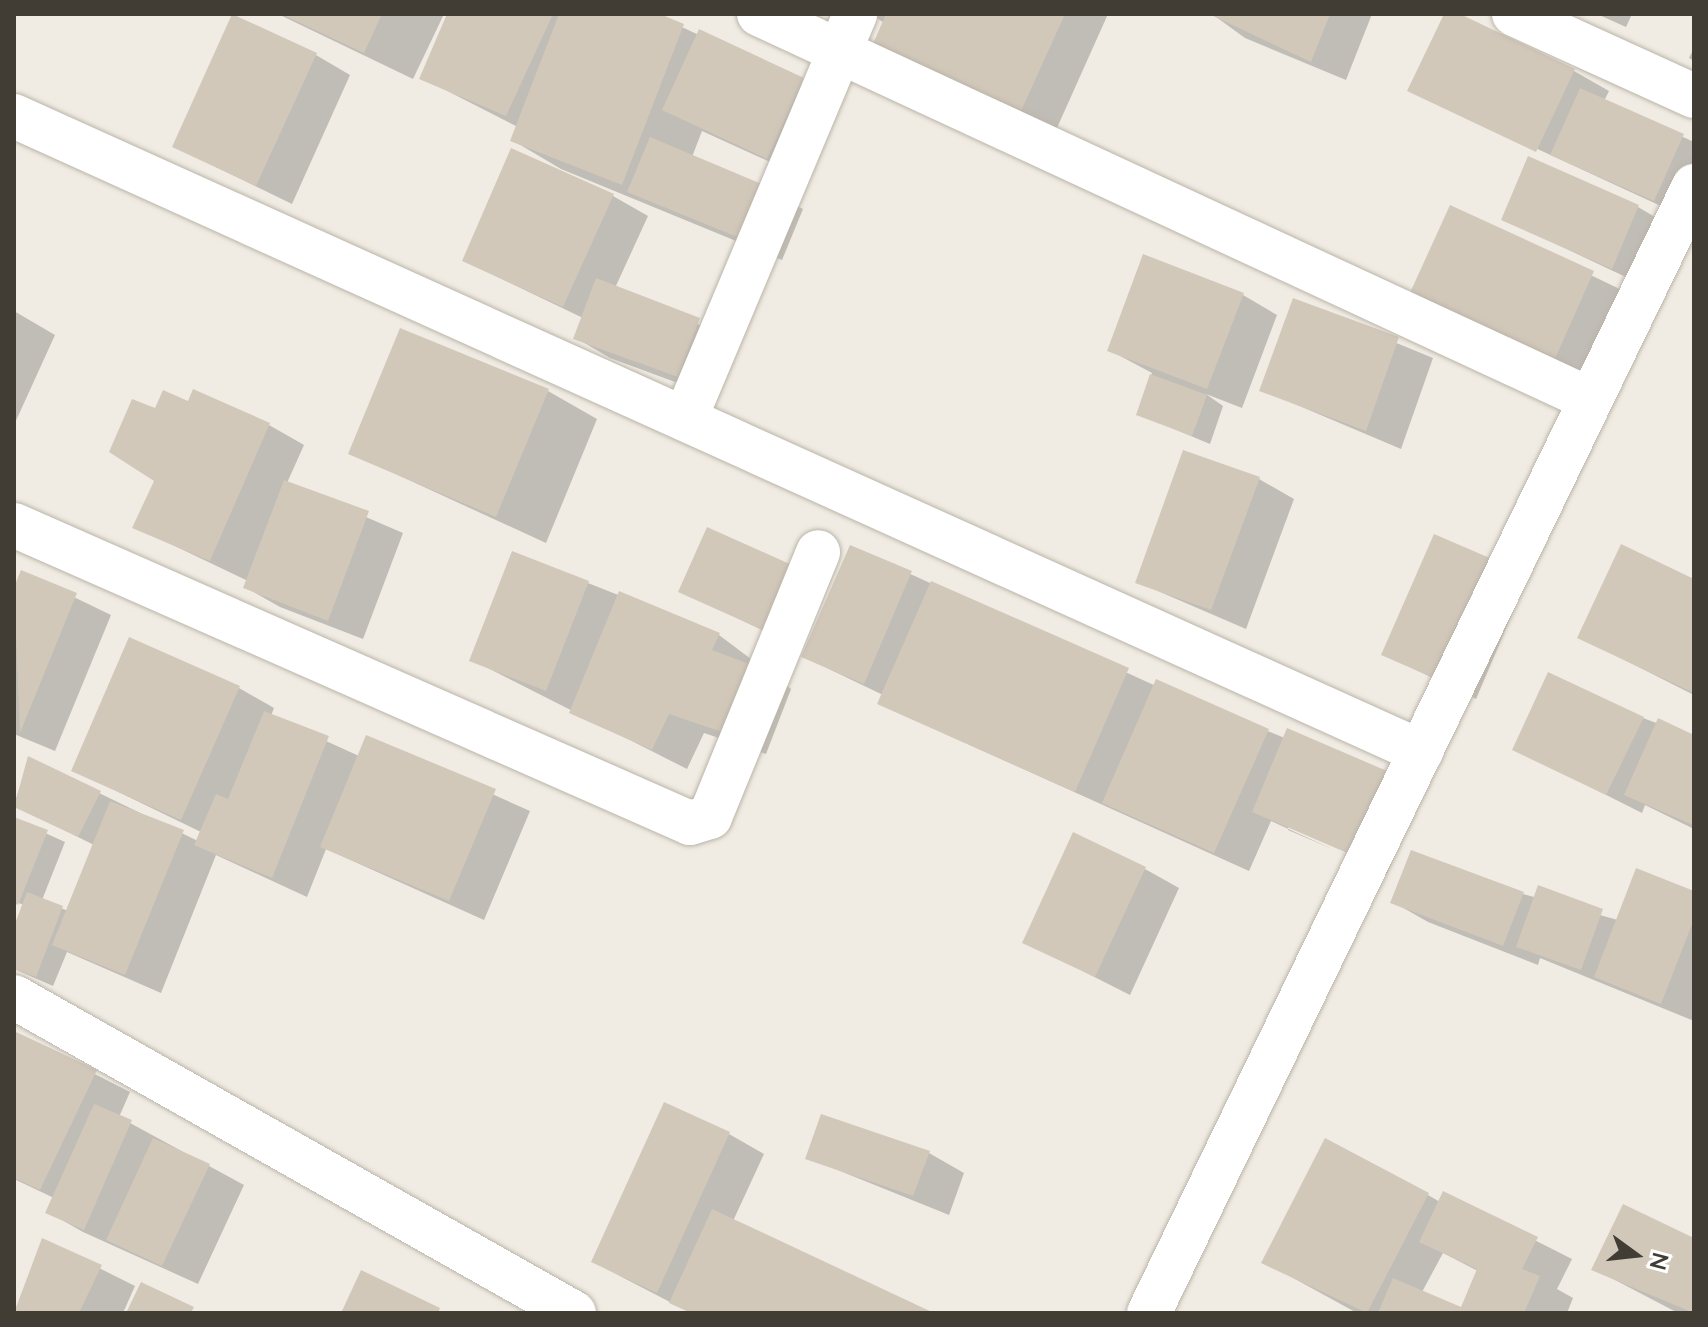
<!DOCTYPE html>
<style>
body{margin:0}
#map{position:relative;width:1708px;height:1327px;overflow:hidden;background:#f0ece4;font-family:Lato,sans-serif}
div>[style]{position:absolute}
.shadow>*{inset:0;background:#0003}
.building>*{inset:0;background:#d1c8ba}
.roads{filter:drop-shadow(0 0 2px #bbb4a8) drop-shadow(0 0 2px #bbb4a8)}
.street>*{height:44px;margin:-22px;padding:0 22px;transform-origin:22px;border-radius:22px;background:#fff}
span{translate:-50% -50%;white-space:nowrap;text-align:center;line-height:1.15;-webkit-text-stroke:7px #fff;paint-order:stroke}
.frame{position:absolute;inset:0;border:16px solid #423d34;pointer-events:none}
.north{position:absolute;left:1596px;top:1215px;width:80px;height:80px;-webkit-text-stroke:6px #fff;paint-order:stroke;rotate:105deg;font-size:22px;font-weight:700;line-height:32px;text-align:center;color:#423d34}
.north::after{content:'';display:block;margin:auto;width:28px;height:36px;background:#423d34;clip-path:polygon(50% 0,100% 100%,50% 72%,0 100%)}
</style>
<div id="map">
<div class="shadow">
<div style="clip-path:polygon(278px 14px,444px 14px,413px 79px)"></div>
<div style="clip-path:polygon(449px 14px,654px 14px,838px 100px,803px 177px,702px 131px,692px 157px,803px 209px,782px 260px,561px 169px,512px 140px,518px 127px,422px 78px)"></div>
<div style="clip-path:polygon(871px 14px,1108px 14px,1052px 139px)"></div>
<div style="clip-path:polygon(1212px 14px,1372px 14px,1346px 80px,1245px 38px)"></div>
<div style="clip-path:polygon(1446px 14px,1574px 71px,1609px 91px,1604px 101px,1694px 142px,1689px 219px,1410px 90px)"></div>
<div style="clip-path:polygon(1597px 14px,1632px 14px,1626px 27px)"></div>
<div style="clip-path:polygon(1694px 48px,1694px 61px,1689px 58px)"></div>
<div style="clip-path:polygon(316px 55px,350px 75px,292px 204px,175px 147px)"></div>
<div style="clip-path:polygon(613px 196px,648px 216px,615px 288px,734px 340px,713px 396px,610px 358px,576px 338px,583px 318px,464px 261px)"></div>
<div style="clip-path:polygon(1638px 207px,1672px 227px,1647px 287px,1503px 219px)"></div>
<div style="clip-path:polygon(1451px 208px,1628px 293px,1589px 379px,1447px 314px)"></div>
<div style="clip-path:polygon(1243px 295px,1277px 315px,1242px 408px,1206px 394px,1223px 406px,1210px 444px,1138px 414px,1152px 373px,1109px 350px)"></div>
<div style="clip-path:polygon(1294px 301px,1433px 358px,1401px 449px,1262px 390px)"></div>
<div style="clip-path:polygon(14px 311px,55px 335px,14px 425px)"></div>
<div style="clip-path:polygon(548px 391px,597px 419px,546px 543px,350px 453px)"></div>
<div style="clip-path:polygon(156px 411px,269px 425px,304px 445px,287px 483px,403px 533px,363px 639px,280px 607px,245px 587px,248px 581px,135px 527px,156px 480px)"></div>
<div style="clip-path:polygon(1259px 479px,1294px 499px,1246px 629px,1137px 582px)"></div>
<div style="clip-path:polygon(708px 530px,799px 648px,681px 591px)"></div>
<div style="clip-path:polygon(evenodd,851px 547px,1156px 686px,1421px 793px,1387px 874px,1271px 821px,1249px 871px,879px 704px,883px 695px,804px 657px,851px 547px,1288px 826px,1362px 857px,1360px 861px,1288px 830px,1288px 826px)"></div>
<div style="clip-path:polygon(22px 572px,111px 615px,55px 751px,14px 734px,14px 593px)"></div>
<div style="clip-path:polygon(1526px 581px,1476px 699px,1383px 654px)"></div>
<div style="clip-path:polygon(1694px 581px,1694px 695px,1579px 637px)"></div>
<div style="clip-path:polygon(588px 583px,719px 635px,791px 689px,766px 754px,704px 733px,687px 769px,472px 660px)"></div>
<div style="clip-path:polygon(130px 640px,239px 688px,274px 708px,271px 716px,359px 756px,367px 738px,530px 811px,484px 920px,326px 849px,307px 897px,216px 855px,161px 993px,67px 952px,53px 986px,14px 969px,14px 932px,28px 907px,14px 901px,14px 819px,65px 842px,42px 900px,68px 911px,94px 845px,14px 805px,29px 759px,198px 841px,201px 832px,73px 770px)"></div>
<div style="clip-path:polygon(1643px 718px,1694px 737px,1694px 829px,1645px 805px,1642px 813px,1515px 749px)"></div>
<div style="clip-path:polygon(1145px 869px,1179px 888px,1130px 995px,1025px 942px)"></div>
<div style="clip-path:polygon(1694px 893px,1694px 1021px,1540px 958px,1538px 965px,1428px 922px,1393px 902px,1523px 894px,1618px 920px)"></div>
<div style="clip-path:polygon(14px 1033px,130px 1092px,119px 1117px,244px 1185px,198px 1284px,83px 1232px,48px 1212px,54px 1198px,14px 1179px)"></div>
<div style="clip-path:polygon(729px 1134px,764px 1154px,733px 1221px,929px 1313px,691px 1313px,593px 1262px)"></div>
<div style="clip-path:polygon(929px 1153px,964px 1173px,949px 1215px,808px 1158px)"></div>
<div style="clip-path:polygon(evenodd,1444px 1194px,1572px 1259px,1557px 1289px,1573px 1298px,1567px 1313px,1357px 1313px,1264px 1262px,1428px 1195px,1440px 1202px,1444px 1194px,1443px 1253px,1478px 1271px,1462px 1309px,1422px 1292px,1443px 1253px)"></div>
<div style="clip-path:polygon(43px 1240px,135px 1286px,123px 1313px,14px 1313px)"></div>
<div style="clip-path:polygon(1694px 1241px,1694px 1313px,1678px 1313px,1594px 1269px)"></div>
</div>
<div class="building">
<div style="clip-path:polygon(232px 14px,317px 53px,256px 186px,172px 147px)"></div>
<div style="clip-path:polygon(281px 14px,382px 14px,364px 53px)"></div>
<div style="clip-path:polygon(447px 14px,553px 14px,506px 116px,419px 79px)"></div>
<div style="clip-path:polygon(559px 14px,660px 14px,684px 24px,622px 185px,510px 141px)"></div>
<div style="clip-path:polygon(886px 14px,1065px 14px,1017px 120px,869px 53px)"></div>
<div style="clip-path:polygon(1209px 14px,1330px 14px,1311px 62px)"></div>
<div style="clip-path:polygon(1444px 14px,1460px 14px,1575px 69px,1536px 152px,1407px 91px)"></div>
<div style="clip-path:polygon(699px 29px,804px 78px,767px 159px,662px 110px)"></div>
<div style="clip-path:polygon(1580px 88px,1684px 134px,1654px 201px,1550px 155px)"></div>
<div style="clip-path:polygon(650px 137px,769px 187px,747px 241px,627px 192px)"></div>
<div style="clip-path:polygon(511px 148px,614px 194px,563px 307px,462px 261px)"></div>
<div style="clip-path:polygon(1528px 156px,1639px 205px,1612px 269px,1501px 220px)"></div>
<div style="clip-path:polygon(1450px 205px,1594px 271px,1554px 361px,1409px 295px)"></div>
<div style="clip-path:polygon(1143px 254px,1244px 293px,1207px 389px,1107px 351px)"></div>
<div style="clip-path:polygon(596px 278px,700px 318px,678px 377px,573px 339px)"></div>
<div style="clip-path:polygon(1293px 298px,1399px 337px,1366px 431px,1259px 391px)"></div>
<div style="clip-path:polygon(400px 328px,549px 389px,496px 517px,348px 454px)"></div>
<div style="clip-path:polygon(1150px 374px,1207px 395px,1192px 436px,1136px 415px)"></div>
<div style="clip-path:polygon(193px 389px,270px 423px,210px 561px,132px 528px,154px 481px,109px 452px,132px 399px,155px 408px,163px 390px,188px 401px)"></div>
<div style="clip-path:polygon(1183px 450px,1260px 477px,1211px 610px,1135px 583px)"></div>
<div style="clip-path:polygon(284px 480px,369px 511px,328px 621px,243px 588px)"></div>
<div style="clip-path:polygon(707px 527px,792px 565px,763px 630px,678px 592px)"></div>
<div style="clip-path:polygon(1434px 534px,1492px 559px,1441px 681px,1381px 655px)"></div>
<div style="clip-path:polygon(1621px 544px,1694px 579px,1694px 693px,1577px 638px)"></div>
<div style="clip-path:polygon(850px 545px,912px 571px,864px 684px,801px 657px)"></div>
<div style="clip-path:polygon(512px 551px,589px 581px,546px 691px,469px 661px)"></div>
<div style="clip-path:polygon(21px 570px,77px 593px,20px 733px,14px 587px)"></div>
<div style="clip-path:polygon(931px 581px,1129px 668px,1075px 792px,877px 704px)"></div>
<div style="clip-path:polygon(619px 591px,720px 633px,712px 650px,757px 667px,731px 735px,669px 714px,652px 750px,569px 713px)"></div>
<div style="clip-path:polygon(129px 637px,240px 686px,181px 820px,71px 771px)"></div>
<div style="clip-path:polygon(1548px 672px,1644px 717px,1606px 795px,1512px 750px)"></div>
<div style="clip-path:polygon(1156px 679px,1269px 729px,1214px 853px,1102px 803px)"></div>
<div style="clip-path:polygon(264px 711px,329px 736px,272px 878px,194px 845px,216px 794px,228px 799px)"></div>
<div style="clip-path:polygon(1658px 718px,1694px 735px,1693px 825px,1624px 795px)"></div>
<div style="clip-path:polygon(1287px 728px,1387px 771px,1352px 855px,1252px 812px)"></div>
<div style="clip-path:polygon(366px 735px,496px 789px,449px 901px,320px 847px)"></div>
<div style="clip-path:polygon(28px 756px,101px 791px,78px 837px,14px 807px)"></div>
<div style="clip-path:polygon(110px 801px,184px 830px,125px 975px,52px 945px)"></div>
<div style="clip-path:polygon(14px 817px,48px 830px,18px 905px,14px 903px)"></div>
<div style="clip-path:polygon(1073px 832px,1146px 867px,1095px 977px,1022px 943px)"></div>
<div style="clip-path:polygon(1411px 850px,1524px 892px,1503px 946px,1390px 903px)"></div>
<div style="clip-path:polygon(1636px 868px,1694px 891px,1694px 919px,1661px 1004px,1594px 977px)"></div>
<div style="clip-path:polygon(1538px 885px,1603px 909px,1581px 970px,1516px 947px)"></div>
<div style="clip-path:polygon(27px 892px,63px 906px,36px 977px,14px 969px,14px 926px)"></div>
<div style="clip-path:polygon(14px 1031px,97px 1070px,40px 1190px,14px 1178px)"></div>
<div style="clip-path:polygon(664px 1102px,730px 1132px,657px 1293px,591px 1262px)"></div>
<div style="clip-path:polygon(94px 1104px,132px 1120px,84px 1230px,45px 1213px)"></div>
<div style="clip-path:polygon(821px 1114px,930px 1151px,913px 1196px,805px 1159px)"></div>
<div style="clip-path:polygon(153px 1138px,210px 1164px,162px 1266px,106px 1240px)"></div>
<div style="clip-path:polygon(1325px 1138px,1429px 1193px,1367px 1313px,1261px 1263px)"></div>
<div style="clip-path:polygon(1443px 1191px,1538px 1237px,1522px 1269px,1540px 1276px,1524px 1313px,1378px 1313px,1393px 1278px,1461px 1307px,1477px 1269px,1419px 1242px)"></div>
<div style="clip-path:polygon(1623px 1204px,1694px 1238px,1694px 1313px,1591px 1270px)"></div>
<div style="clip-path:polygon(712px 1209px,770px 1236px,934px 1313px,691px 1313px,669px 1303px)"></div>
<div style="clip-path:polygon(42px 1238px,102px 1265px,79px 1313px,14px 1313px)"></div>
<div style="clip-path:polygon(361px 1270px,440px 1308px,438px 1313px,341px 1313px)"></div>
<div style="clip-path:polygon(141px 1282px,194px 1307px,191px 1313px,126px 1313px)"></div>
</div>
<div class="roads">
<div class="street">
<div style="left:759px;top:14px;width:913px;rotate:24.88deg"></div>
<div style="left:1514px;top:14px;width:198px;rotate:24.5deg"></div>
<div style="left:14px;top:116px;width:1544px;rotate:24.32deg"></div>
<div style="left:685px;top:419px;width:439px;rotate:-67.2deg"></div>
<div style="left:14px;top:525px;width:739px;rotate:23.79deg"></div>
<div style="left:690px;top:823px;width:21px;rotate:-17deg"></div>
<div style="left:710px;top:817px;width:286px;rotate:-67.8deg"></div>
<div style="left:14px;top:997px;width:643px;rotate:29.44deg"></div>
<div style="left:1149px;top:1313px;width:1252px;rotate:-64.19deg"></div>
</div>
</div>
<div class="frame"></div>
<div class="north">N</div>
</div>
